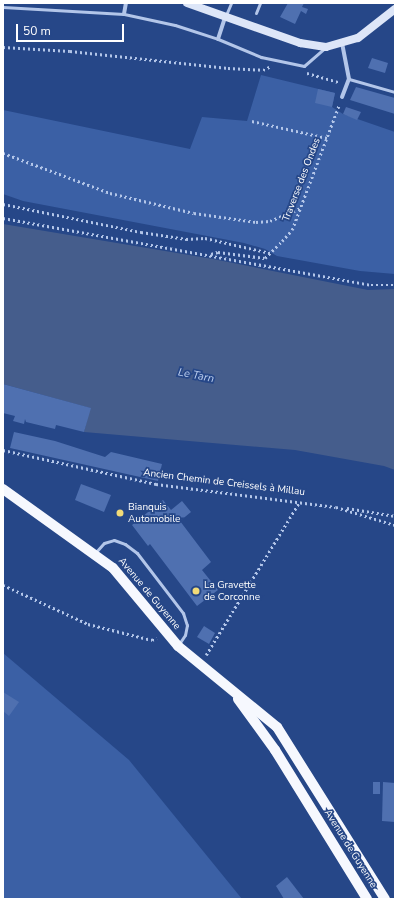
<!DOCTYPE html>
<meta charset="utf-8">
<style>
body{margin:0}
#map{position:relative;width:398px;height:902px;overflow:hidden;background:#264788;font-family:"Nunito Sans",sans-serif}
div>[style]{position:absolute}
.green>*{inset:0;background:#3b60a5}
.water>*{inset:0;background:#455d8c}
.building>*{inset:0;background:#4f70b0}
.path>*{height:2.5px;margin-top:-1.25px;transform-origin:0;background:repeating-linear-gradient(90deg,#b3c6e9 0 2px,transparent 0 5px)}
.lane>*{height:3px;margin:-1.5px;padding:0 1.5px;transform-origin:1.5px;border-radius:1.5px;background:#b3c6e9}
.street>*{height:4px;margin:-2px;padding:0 2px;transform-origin:2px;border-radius:2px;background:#b3c6e9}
.secondary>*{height:8px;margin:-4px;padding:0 4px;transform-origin:4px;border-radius:4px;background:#dde6f8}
.primary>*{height:10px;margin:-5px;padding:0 5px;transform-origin:5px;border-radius:5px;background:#f6f8fe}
.dots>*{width:11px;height:11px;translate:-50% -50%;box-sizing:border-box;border:2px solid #264788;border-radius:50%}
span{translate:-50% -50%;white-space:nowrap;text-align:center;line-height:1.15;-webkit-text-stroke:3.5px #264788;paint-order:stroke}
.street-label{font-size:10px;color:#fff}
.poi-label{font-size:10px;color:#fff}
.left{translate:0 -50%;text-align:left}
.water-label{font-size:11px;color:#bed0f0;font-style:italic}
.frame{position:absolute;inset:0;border:4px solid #fff;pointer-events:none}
.scale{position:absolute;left:16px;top:24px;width:108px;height:18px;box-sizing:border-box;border:2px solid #fff;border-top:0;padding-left:5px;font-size:12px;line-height:14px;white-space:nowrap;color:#fff;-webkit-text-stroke:3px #264788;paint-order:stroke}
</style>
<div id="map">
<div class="green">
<div style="clip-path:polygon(261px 75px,335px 93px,332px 107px,343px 114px,395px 132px,395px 274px,360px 271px,277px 256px,265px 249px,244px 243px,23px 201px,3px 194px,3px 110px,190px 149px,202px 117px,247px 121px)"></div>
<div style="clip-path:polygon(3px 653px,129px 760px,242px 899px,3px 899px)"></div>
</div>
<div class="water">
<div style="clip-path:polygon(3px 224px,213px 259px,368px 290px,395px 289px,395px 470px,384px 466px,295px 450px,84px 432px,90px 408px,3px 384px)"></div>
</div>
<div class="building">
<div style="clip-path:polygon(288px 3px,304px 3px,302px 7px,308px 9px,306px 14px,301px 11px,295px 24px,280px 17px)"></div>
<div style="clip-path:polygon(372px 58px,388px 63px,385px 73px,368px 68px)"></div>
<div style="clip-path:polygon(356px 87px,395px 98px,395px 114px,350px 100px)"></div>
<div style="clip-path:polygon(318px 89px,335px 93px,332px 107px,315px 103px)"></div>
<div style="clip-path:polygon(346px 107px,361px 112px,357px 120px,343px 114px)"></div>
<div style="clip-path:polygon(3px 384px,91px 408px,84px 432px,56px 425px,55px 429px,26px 422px,25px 419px,24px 424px,13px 421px,15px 416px,3px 413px)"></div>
<div style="clip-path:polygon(14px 432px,55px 441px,105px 457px,111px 452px,162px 464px,158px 481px,10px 448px)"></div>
<div style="clip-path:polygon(81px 484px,111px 495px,104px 512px,75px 500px)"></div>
<div style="clip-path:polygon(163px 500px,171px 510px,182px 501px,191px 512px,180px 521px,211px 562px,202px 570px,218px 590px,197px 606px,150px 544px,148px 546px,132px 525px)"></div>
<div style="clip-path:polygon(204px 626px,215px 633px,209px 644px,197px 637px)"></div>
<div style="clip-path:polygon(3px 692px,19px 702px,9px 716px,3px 711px)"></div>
<div style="clip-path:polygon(373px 782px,380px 782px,380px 794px,373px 794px)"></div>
<div style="clip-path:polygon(383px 782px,395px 783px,395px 822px,382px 821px)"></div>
<div style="clip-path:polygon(287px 877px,304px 899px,284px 899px,276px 886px)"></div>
</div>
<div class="path">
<div style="left:3px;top:47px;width:67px;rotate:3.4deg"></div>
<div style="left:70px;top:51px;width:159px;rotate:6.1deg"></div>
<div style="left:228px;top:68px;width:35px;rotate:3deg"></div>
<div style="left:263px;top:70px;width:7px;rotate:-27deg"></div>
<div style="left:307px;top:73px;width:33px;rotate:16deg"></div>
<div style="left:252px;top:121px;width:77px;rotate:12.8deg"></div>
<div style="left:3px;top:153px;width:114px;rotate:20.5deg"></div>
<div style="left:110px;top:193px;width:86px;rotate:13.4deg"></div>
<div style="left:194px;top:213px;width:63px;rotate:8.3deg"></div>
<div style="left:256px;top:222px;width:14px;rotate:-4deg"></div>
<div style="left:270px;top:221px;width:33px;rotate:-23deg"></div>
<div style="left:3px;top:204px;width:141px;rotate:11.5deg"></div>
<div style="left:141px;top:232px;width:46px;rotate:8.8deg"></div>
<div style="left:186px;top:239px;width:19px;rotate:-3deg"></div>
<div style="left:205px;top:238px;width:67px;rotate:13deg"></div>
<div style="left:3px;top:218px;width:374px;rotate:10.3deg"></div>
<div style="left:371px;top:285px;width:24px"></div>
<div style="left:211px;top:254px;width:7px;rotate:-16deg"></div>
<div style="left:218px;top:252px;width:47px;rotate:7.3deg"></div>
<div style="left:265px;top:258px;width:24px;rotate:-45deg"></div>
<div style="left:282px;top:241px;width:15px;rotate:-48deg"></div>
<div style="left:292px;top:230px;width:134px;rotate:-69.4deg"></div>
<div style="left:3px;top:450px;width:157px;rotate:12.5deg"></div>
<div style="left:156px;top:484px;width:181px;rotate:7.3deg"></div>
<div style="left:336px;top:507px;width:62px;rotate:17deg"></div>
<div style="left:347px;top:508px;width:49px;rotate:9.5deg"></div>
<div style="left:3px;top:585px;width:94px;rotate:24.6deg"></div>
<div style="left:88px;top:624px;width:66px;rotate:14deg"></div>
<div style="left:152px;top:640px;width:5px;rotate:-22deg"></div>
<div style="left:206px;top:655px;width:180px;rotate:-58.6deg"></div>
</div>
<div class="lane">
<div style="left:3px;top:7px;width:121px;rotate:3.3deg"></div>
<div style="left:124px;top:14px;width:52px;rotate:12.2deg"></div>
<div style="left:175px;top:25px;width:45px;rotate:18deg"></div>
<div style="left:218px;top:39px;width:47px;rotate:22.7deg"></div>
<div style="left:261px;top:57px;width:44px;rotate:11.8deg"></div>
<div style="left:304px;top:66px;width:28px;rotate:-41deg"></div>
<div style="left:256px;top:13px;width:11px;rotate:-68deg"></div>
<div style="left:226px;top:15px;width:13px;rotate:-67deg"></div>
<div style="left:349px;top:79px;width:48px;rotate:15.8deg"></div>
<div style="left:95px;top:553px;width:13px;rotate:-48deg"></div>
<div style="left:104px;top:543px;width:10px;rotate:-17deg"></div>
<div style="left:114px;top:540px;width:12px;rotate:20deg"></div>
<div style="left:125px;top:544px;width:15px;rotate:37deg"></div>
<div style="left:137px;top:553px;width:76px;rotate:52.5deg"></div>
<div style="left:183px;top:613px;width:13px;rotate:72deg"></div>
<div style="left:187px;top:625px;width:10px;rotate:101deg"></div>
<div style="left:185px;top:635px;width:11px;rotate:124deg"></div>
</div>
<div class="street">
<div style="left:124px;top:14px;width:11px;rotate:-80deg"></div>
<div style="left:218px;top:39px;width:23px;rotate:-72deg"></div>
<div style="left:342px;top:97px;width:19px;rotate:-69deg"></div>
<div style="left:349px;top:79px;width:36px;rotate:-101deg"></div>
</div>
<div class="secondary">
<div style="left:187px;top:3px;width:120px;rotate:19.5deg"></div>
<div style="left:300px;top:43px;width:26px;rotate:9deg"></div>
<div style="left:326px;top:47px;width:33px;rotate:-16deg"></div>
<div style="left:358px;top:38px;width:47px;rotate:-38.1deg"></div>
</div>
<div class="primary">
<div style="left:3px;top:489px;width:135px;rotate:35.7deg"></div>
<div style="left:113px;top:568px;width:102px;rotate:50.2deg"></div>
<div style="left:178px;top:646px;width:128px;rotate:39.3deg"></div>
<div style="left:277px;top:727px;width:203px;rotate:57.9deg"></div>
<div style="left:238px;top:699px;width:63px;rotate:54deg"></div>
<div style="left:275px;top:750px;width:175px;rotate:58.3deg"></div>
</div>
<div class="dots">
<div style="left:120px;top:513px;background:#f2db78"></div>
<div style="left:196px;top:591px;background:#f2db78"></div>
</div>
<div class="street-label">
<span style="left:302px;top:180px;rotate:-69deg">Traverse des Ondes</span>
<span style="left:224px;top:483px;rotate:7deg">Ancien Chemin de Creissels à Millau</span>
<span style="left:149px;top:594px;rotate:50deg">Avenue de Guyenne</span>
<span style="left:350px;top:849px;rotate:58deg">Avenue de Guyenne</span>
</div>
<div class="poi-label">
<span class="left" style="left:128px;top:513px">Bianquis<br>Automobile</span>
<span class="left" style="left:204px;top:591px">La Gravette<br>de Corconne</span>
</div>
<div class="water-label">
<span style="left:196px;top:376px;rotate:11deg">Le Tarn</span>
</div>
<div class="frame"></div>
<div class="scale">50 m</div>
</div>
